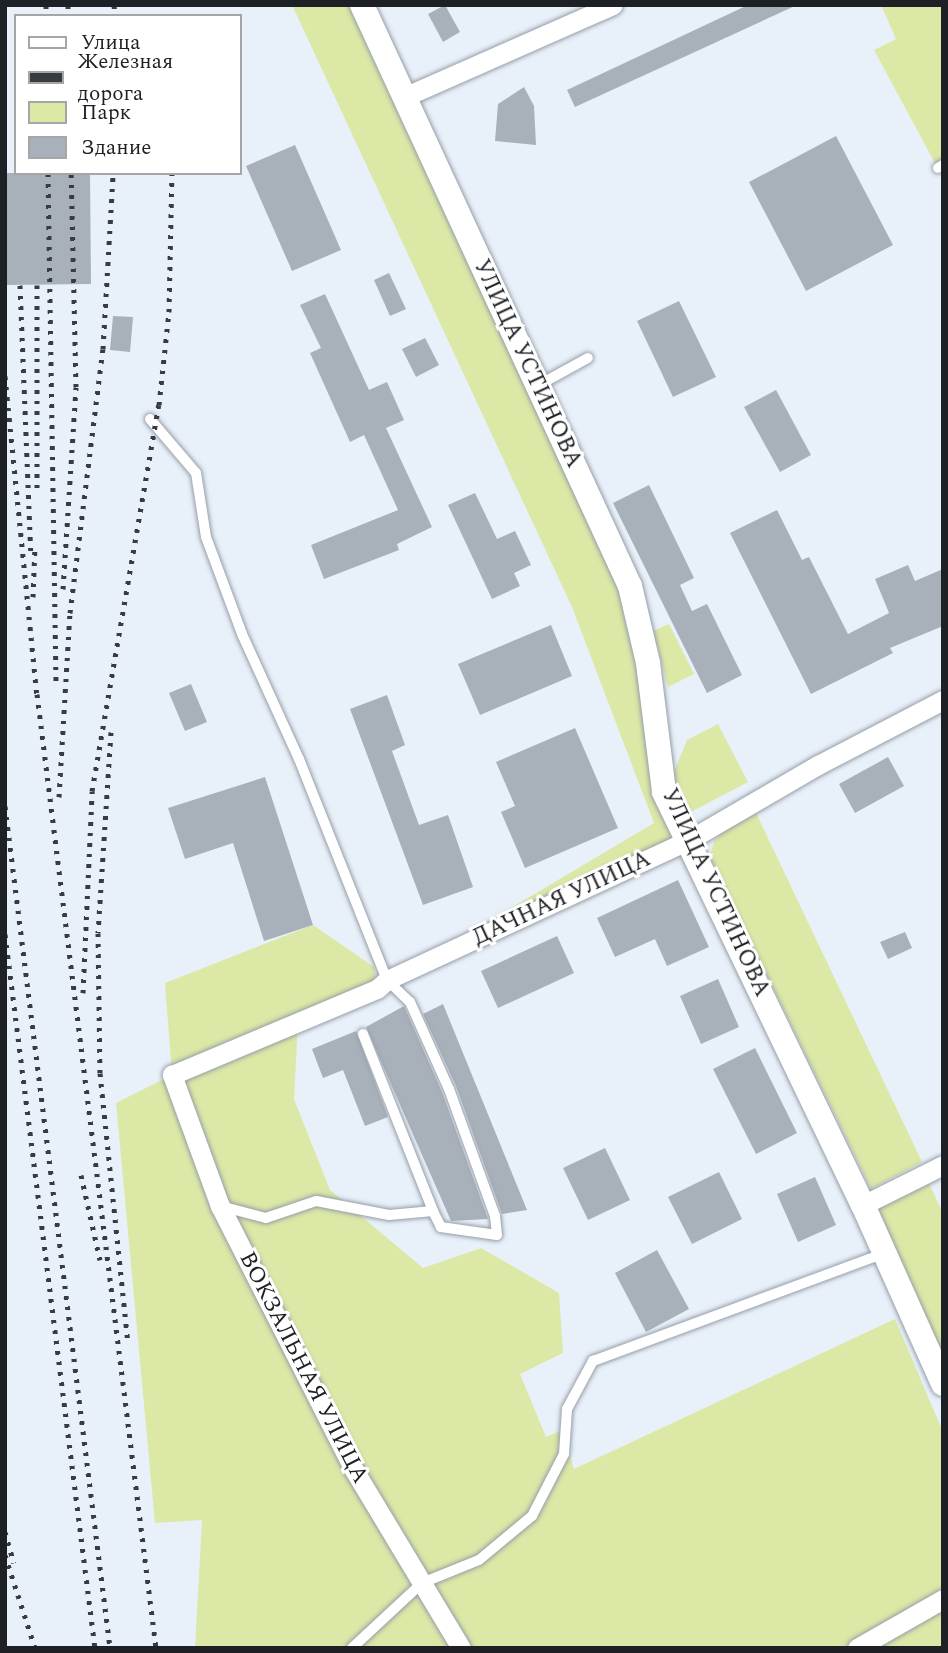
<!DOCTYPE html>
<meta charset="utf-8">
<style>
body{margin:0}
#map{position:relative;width:948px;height:1653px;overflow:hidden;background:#e8f1fa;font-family:Spectral,serif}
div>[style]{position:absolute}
.green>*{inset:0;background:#dbe8a6}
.building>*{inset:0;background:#a8b1ba}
.roads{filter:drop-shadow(0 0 2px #969ea7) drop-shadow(0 0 2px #969ea7)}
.service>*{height:10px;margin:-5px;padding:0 5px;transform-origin:5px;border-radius:5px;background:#fff}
.minor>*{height:19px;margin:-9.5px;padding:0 9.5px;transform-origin:9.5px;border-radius:9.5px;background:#fff}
.tertiary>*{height:24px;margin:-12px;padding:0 12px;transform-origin:12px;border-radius:12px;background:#fff}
.rail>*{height:5px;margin-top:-2.5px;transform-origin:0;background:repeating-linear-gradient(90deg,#383b40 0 3.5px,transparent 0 10.5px)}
span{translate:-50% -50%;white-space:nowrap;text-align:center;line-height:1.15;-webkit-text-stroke:6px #fff;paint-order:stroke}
.street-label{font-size:23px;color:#1d2024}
.frame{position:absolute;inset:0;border:7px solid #1d2024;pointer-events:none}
.legend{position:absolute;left:14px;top:14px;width:228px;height:161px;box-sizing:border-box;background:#fff;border:2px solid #a5a6a7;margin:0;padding:9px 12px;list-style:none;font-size:21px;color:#1d2024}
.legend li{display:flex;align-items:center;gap:14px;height:35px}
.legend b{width:35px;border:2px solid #a5a6a7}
</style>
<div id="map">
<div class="green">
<div style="clip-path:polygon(292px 5px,362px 5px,630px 586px,683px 838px,459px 939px,654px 823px,572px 607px)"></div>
<div style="clip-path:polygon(881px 5px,943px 5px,943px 178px,874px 50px,896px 39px)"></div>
<div style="clip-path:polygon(669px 624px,694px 674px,668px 687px,653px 631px)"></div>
<div style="clip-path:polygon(718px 724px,748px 782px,689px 813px,671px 779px,687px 740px)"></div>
<div style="clip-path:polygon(756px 813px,922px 1162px,871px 1189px,710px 857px,714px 841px,726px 828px)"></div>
<div style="clip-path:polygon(313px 925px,374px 967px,377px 989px,298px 1022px,294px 1099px,330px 1190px,423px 1268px,481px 1248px,559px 1293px,563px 1353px,520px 1374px,546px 1437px,562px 1430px,574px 1469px,895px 1319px,943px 1432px,943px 1593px,849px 1648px,195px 1648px,202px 1520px,155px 1523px,116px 1103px,172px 1075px,165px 983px)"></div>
<div style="clip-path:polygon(927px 1178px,943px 1214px,943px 1369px,875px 1203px)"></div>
<div style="clip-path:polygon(943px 1603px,943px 1648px,862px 1648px)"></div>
</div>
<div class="building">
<div style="clip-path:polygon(445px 5px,460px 32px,443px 42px,428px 14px)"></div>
<div style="clip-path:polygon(748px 5px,797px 5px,575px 107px,567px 90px)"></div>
<div style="clip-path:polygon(524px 87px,534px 106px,536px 145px,495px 141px,498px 104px)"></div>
<div style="clip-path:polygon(836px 136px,893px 245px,806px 291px,749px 182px)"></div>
<div style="clip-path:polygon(295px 145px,341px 250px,292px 271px,246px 166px)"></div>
<div style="clip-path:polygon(5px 173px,90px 173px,91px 284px,5px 285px)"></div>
<div style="clip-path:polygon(389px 273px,406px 309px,390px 316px,374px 280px)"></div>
<div style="clip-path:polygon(325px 294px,369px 390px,387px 382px,404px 420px,386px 428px,432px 527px,397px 544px,399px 550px,324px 579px,311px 545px,398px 510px,364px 435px,350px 442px,310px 353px,321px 348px,300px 305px)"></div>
<div style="clip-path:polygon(679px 301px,716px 377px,673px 397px,637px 321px)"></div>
<div style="clip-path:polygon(113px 316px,133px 317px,130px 352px,110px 350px)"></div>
<div style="clip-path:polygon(425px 338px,439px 365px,416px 377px,402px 349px)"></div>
<div style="clip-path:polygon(776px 390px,811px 455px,780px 472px,744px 407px)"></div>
<div style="clip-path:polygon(649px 485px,694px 578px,680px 585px,692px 611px,707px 604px,742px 675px,707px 693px,613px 503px)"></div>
<div style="clip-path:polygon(475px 493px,497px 539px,515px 531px,531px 565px,514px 573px,520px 586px,492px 599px,448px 505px)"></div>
<div style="clip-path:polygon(777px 510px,802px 560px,809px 557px,848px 634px,889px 613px,875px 579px,908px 565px,915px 581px,943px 569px,943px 626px,890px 648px,893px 653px,811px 694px,730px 533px)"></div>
<div style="clip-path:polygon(551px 625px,572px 676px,480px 715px,458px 664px)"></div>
<div style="clip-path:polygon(191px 684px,207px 722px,185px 731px,169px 693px)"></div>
<div style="clip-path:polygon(387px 695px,405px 745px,392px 751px,419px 825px,448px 815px,473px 887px,423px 905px,350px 709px)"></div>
<div style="clip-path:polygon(575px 728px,618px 828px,525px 868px,501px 812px,515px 806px,496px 762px)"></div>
<div style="clip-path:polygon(888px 757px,904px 786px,855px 813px,839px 784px)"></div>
<div style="clip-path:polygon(265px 777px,313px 925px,264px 941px,233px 843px,185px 859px,168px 808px)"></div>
<div style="clip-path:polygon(678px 880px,709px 947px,667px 966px,655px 939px,615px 957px,597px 918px)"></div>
<div style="clip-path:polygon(905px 932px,912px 948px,888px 959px,880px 942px)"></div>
<div style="clip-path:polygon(557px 936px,574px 973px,498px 1008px,481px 971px)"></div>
<div style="clip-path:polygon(718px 979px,739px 1027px,701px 1044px,680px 996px)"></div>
<div style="clip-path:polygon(443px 1004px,527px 1210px,502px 1214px,456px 1086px,423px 1014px)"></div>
<div style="clip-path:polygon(404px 1006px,442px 1092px,488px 1219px,451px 1221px,366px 1027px)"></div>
<div style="clip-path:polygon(356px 1031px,388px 1117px,365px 1126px,343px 1070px,323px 1078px,312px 1049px)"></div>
<div style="clip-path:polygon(755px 1048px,797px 1133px,756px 1154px,713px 1069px)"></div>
<div style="clip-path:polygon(605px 1148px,630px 1200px,588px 1220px,563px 1168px)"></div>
<div style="clip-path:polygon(719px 1172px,742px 1219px,692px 1244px,668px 1197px)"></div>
<div style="clip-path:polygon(815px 1177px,836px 1225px,798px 1242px,777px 1194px)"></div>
<div style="clip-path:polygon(657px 1250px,689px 1309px,646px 1332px,615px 1273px)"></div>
</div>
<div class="roads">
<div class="service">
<div style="left:938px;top:168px;width:6px;rotate:-31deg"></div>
<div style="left:537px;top:386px;width:58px;rotate:-28.8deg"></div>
<div style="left:150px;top:419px;width:71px;rotate:49.6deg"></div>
<div style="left:196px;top:473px;width:65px;rotate:81.1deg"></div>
<div style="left:206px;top:537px;width:103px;rotate:69.6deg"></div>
<div style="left:242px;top:634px;width:137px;rotate:65.5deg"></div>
<div style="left:299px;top:759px;width:238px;rotate:68.3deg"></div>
<div style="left:387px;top:980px;width:32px;rotate:44deg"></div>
<div style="left:410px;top:1002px;width:95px;rotate:65.9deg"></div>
<div style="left:449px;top:1089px;width:135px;rotate:70.1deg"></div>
<div style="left:495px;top:1216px;width:19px;rotate:84deg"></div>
<div style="left:497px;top:1235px;width:57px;rotate:-171.9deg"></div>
<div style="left:441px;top:1227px;width:18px;rotate:-117deg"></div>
<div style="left:433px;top:1211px;width:44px;rotate:174.8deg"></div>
<div style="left:389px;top:1215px;width:74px;rotate:-169.1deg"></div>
<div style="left:316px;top:1201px;width:53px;rotate:161.2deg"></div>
<div style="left:266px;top:1218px;width:48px;rotate:-165.4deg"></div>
<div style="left:363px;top:1034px;width:190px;rotate:68.4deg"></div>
<div style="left:352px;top:1648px;width:96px;rotate:-42.9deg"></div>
<div style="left:422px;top:1583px;width:61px;rotate:-22deg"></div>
<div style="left:479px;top:1560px;width:69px;rotate:-39.7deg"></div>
<div style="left:532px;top:1516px;width:70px;rotate:-62.7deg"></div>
<div style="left:564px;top:1454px;width:45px;rotate:-86.2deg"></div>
<div style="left:567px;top:1409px;width:55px;rotate:-61.6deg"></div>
<div style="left:593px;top:1361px;width:308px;rotate:-20.3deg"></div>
</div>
<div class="minor">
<div style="left:404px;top:97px;width:228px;rotate:-23.8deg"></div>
<div style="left:863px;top:1205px;width:89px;rotate:-26.6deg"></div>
<div style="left:461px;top:1648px;width:210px;rotate:-121deg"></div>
<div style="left:353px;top:1468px;width:294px;rotate:-116.9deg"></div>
<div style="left:220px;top:1206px;width:140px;rotate:-110.1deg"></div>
<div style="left:172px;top:1075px;width:222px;rotate:-22.8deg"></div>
<div style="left:377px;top:989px;width:13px;rotate:-42deg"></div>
<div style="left:387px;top:980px;width:333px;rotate:-24.9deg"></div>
<div style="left:689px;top:840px;width:149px;rotate:-30.2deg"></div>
<div style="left:818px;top:765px;width:141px;rotate:-27.5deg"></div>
<div style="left:857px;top:1648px;width:99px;rotate:-29.7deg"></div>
</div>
<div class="tertiary">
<div style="left:362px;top:5px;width:640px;rotate:65.24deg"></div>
<div style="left:630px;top:586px;width:79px;rotate:76.8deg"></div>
<div style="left:648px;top:663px;width:130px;rotate:82.9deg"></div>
<div style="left:664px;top:792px;width:458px;rotate:64.3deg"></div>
<div style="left:863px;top:1205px;width:196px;rotate:65.9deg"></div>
</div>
</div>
<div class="rail">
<div style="left:46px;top:5px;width:11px;rotate:90deg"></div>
<div style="left:68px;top:5px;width:11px;rotate:90deg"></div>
<div style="left:114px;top:5px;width:11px;rotate:85deg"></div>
<div style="left:48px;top:173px;width:511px;rotate:89.1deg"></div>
<div style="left:20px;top:285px;width:269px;rotate:87.7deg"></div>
<div style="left:37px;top:285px;width:207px;rotate:90deg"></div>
<div style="left:5px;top:376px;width:320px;rotate:84.3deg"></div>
<div style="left:37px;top:694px;width:961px;rotate:82.89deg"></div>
<div style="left:63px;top:589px;width:202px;rotate:-86.3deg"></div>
<div style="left:76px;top:387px;width:214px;rotate:-91.3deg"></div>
<div style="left:33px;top:597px;width:52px;rotate:-87.8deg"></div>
<div style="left:111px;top:732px;width:201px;rotate:93.7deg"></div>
<div style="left:98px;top:933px;width:140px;rotate:89.2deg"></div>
<div style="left:100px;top:1073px;width:271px;rotate:84.1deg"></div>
<div style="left:59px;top:797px;width:184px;rotate:-86.6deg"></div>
<div style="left:70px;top:613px;width:266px;rotate:-82.9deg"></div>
<div style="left:103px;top:349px;width:176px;rotate:-86.7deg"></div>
<div style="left:5px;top:806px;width:849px;rotate:82.89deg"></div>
<div style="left:5px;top:934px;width:720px;rotate:82.82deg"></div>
<div style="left:83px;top:993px;width:202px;rotate:-87.4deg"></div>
<div style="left:92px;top:791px;width:392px;rotate:-80.2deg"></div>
<div style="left:159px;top:405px;width:94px;rotate:-83.9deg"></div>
<div style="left:169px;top:312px;width:139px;rotate:-88.8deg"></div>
<div style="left:81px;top:1175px;width:87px;rotate:77.4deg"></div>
<div style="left:5px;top:1532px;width:32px;rotate:74deg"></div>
<div style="left:5px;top:1555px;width:98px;rotate:72.1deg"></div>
</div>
<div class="street-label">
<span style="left:527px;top:364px;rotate:65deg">УЛИЦА УСТИНОВА</span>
<span style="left:715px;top:893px;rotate:65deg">УЛИЦА УСТИНОВА</span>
<span style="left:562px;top:899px;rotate:-25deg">ДАЧНАЯ УЛИЦА</span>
<span style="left:303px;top:1368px;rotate:63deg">ВОКЗАЛЬНАЯ УЛИЦА</span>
</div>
<div class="frame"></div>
<ul class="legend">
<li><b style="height:9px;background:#fff"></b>Улица</li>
<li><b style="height:9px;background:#383b40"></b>Железная дорога</li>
<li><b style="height:19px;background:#dbe8a6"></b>Парк</li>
<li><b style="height:19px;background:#a8b1ba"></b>Здание</li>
</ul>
</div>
